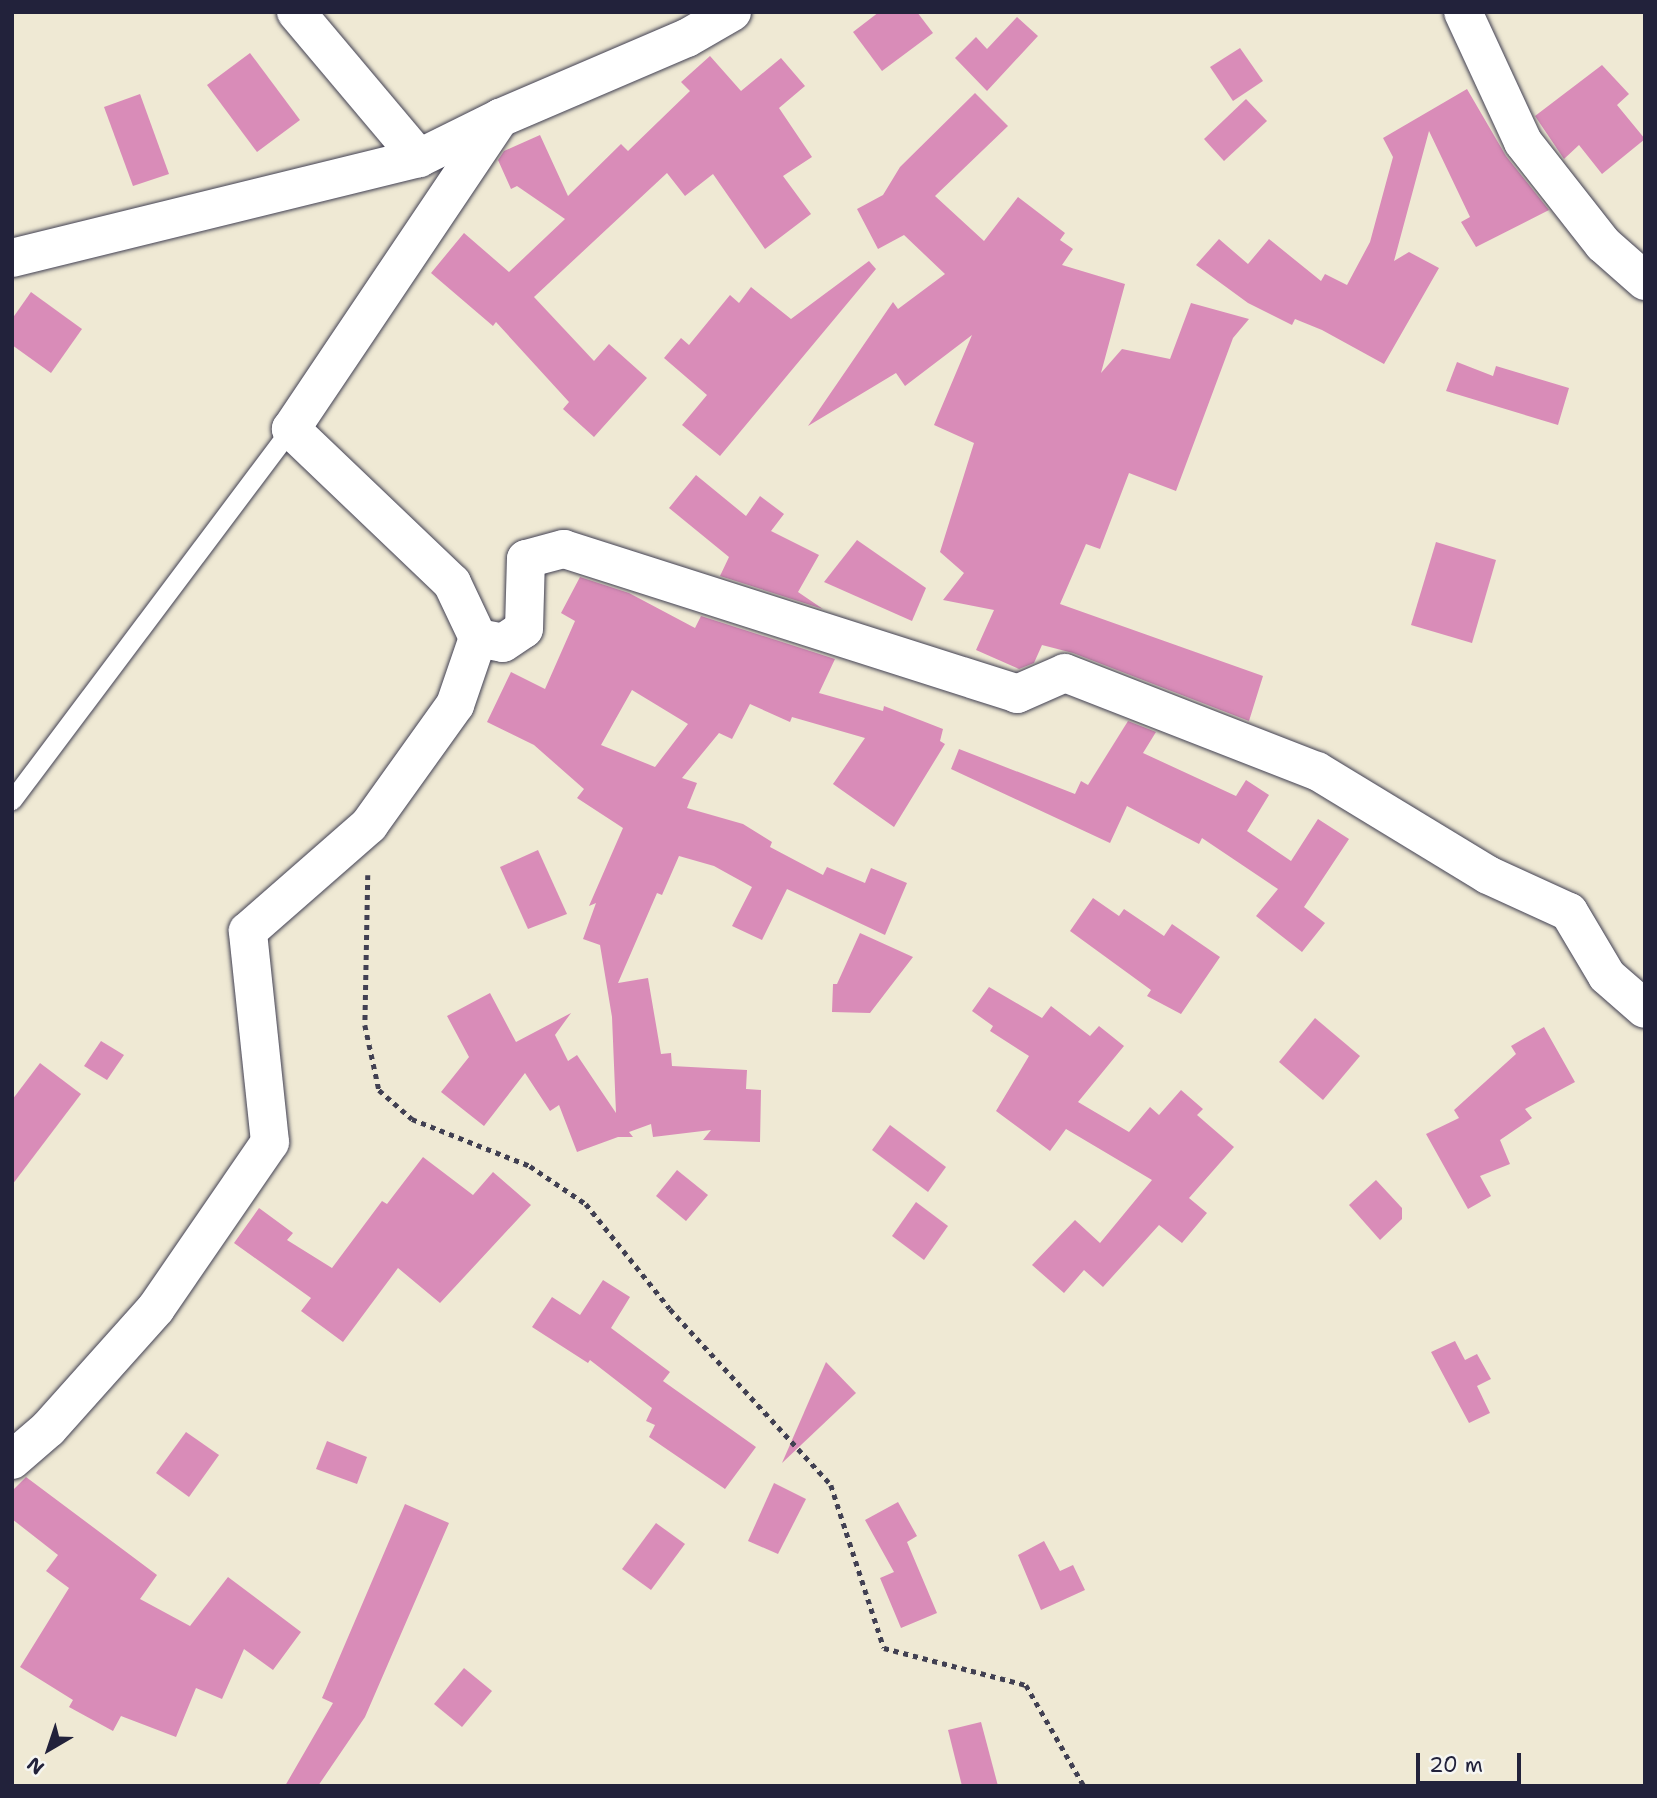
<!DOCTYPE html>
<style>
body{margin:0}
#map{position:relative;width:1657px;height:1798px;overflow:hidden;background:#efe9d4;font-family:"Shantell Sans",sans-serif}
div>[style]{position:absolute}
.building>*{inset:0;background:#d98cb8}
.path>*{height:4.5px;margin-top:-2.25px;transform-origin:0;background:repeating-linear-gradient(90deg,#414052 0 5px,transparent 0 10px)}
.roads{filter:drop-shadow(0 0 2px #414052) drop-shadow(0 0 2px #414052)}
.lane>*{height:19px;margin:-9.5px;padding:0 9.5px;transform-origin:9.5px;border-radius:9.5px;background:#fff}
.street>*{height:38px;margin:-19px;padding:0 19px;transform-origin:19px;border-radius:19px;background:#fff}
span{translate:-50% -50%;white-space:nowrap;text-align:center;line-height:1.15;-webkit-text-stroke:5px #f6f6f2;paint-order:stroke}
.frame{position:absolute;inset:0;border:14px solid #22223b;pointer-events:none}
.north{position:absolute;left:14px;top:1714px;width:70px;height:70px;-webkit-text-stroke:5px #f6f6f2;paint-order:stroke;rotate:219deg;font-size:19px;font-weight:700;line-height:28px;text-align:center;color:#22223b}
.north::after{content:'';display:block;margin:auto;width:24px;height:32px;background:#22223b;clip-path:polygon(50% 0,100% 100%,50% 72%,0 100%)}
.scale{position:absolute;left:1416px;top:1753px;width:105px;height:32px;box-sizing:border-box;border:4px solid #22223b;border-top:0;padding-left:9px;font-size:21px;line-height:24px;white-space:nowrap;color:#22223b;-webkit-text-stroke:5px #f6f6f2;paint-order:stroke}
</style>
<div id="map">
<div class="building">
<div style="clip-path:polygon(879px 12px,917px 12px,933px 33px,882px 71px,853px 32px)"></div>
<div style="clip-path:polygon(1017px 17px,1038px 36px,987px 91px,955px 58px,976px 37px,987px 49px)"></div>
<div style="clip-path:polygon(1240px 48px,1263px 81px,1233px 101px,1210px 67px)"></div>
<div style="clip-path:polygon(250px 53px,300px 120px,257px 152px,207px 85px)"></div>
<div style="clip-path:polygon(710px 56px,741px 91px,781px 58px,805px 86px,779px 108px,812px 157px,783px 176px,811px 214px,765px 249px,713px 174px,685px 196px,667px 173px,534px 297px,594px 361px,609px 344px,647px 378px,594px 437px,563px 409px,569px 402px,496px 322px,493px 326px,431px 273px,464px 233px,509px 272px,565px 219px,517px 186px,511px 189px,498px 160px,504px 151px,540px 135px,568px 196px,621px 144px,628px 151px,690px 91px,681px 82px)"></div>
<div style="clip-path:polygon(1602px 65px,1629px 94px,1617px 105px,1645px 139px,1602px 174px,1579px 145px,1564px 159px,1535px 116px)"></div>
<div style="clip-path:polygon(1467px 89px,1506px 156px,1549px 210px,1476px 247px,1461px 222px,1470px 217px,1429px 131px,1394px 261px,1409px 252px,1439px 268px,1384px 364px,1322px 330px,1295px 319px,1292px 325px,1248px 303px,1196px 265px,1219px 239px,1248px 264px,1269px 239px,1321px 281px,1325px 274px,1347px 285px,1370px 242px,1393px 157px,1383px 138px)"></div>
<div style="clip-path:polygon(975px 93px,1008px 126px,935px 196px,984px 241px,1018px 197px,1065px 233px,1060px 240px,1073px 249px,1062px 265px,1125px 284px,1101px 373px,1122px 349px,1170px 359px,1191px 303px,1249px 319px,1233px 338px,1176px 491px,1129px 473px,1100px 549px,1086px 544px,1060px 604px,1263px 676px,1249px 721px,1073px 653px,1042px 645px,1034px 663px,1019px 669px,976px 650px,994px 610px,943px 600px,964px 573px,940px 552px,974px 443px,934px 425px,972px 335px,905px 386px,896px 373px,808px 426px,893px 302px,898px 309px,945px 274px,904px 235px,878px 249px,857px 209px,883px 195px,900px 167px)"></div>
<div style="clip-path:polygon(140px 94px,169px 174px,133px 186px,104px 107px)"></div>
<div style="clip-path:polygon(1246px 99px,1267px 121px,1224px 161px,1204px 139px)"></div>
<div style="clip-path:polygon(869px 261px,876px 269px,720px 456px,682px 425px,707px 395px,664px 358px,681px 338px,689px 345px,730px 295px,739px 303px,751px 287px,791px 319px)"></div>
<div style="clip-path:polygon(31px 292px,82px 329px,51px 373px,12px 345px,12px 319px)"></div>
<div style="clip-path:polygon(1457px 362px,1493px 376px,1496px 366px,1569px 388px,1558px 425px,1446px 391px)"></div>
<div style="clip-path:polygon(696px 475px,746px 516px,760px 496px,784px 514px,771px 531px,819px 555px,798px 592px,823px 609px,720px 576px,729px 557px,669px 508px)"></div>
<div style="clip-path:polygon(857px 540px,926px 588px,912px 621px,824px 582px)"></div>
<div style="clip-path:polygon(1436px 542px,1496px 560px,1472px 643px,1411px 625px)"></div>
<div style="clip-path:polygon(evenodd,580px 577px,629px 593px,695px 628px,701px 616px,835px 659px,819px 693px,883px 711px,884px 706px,943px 729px,940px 741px,945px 744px,894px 827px,833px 784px,865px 738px,792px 717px,790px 722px,750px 704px,732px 739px,719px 733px,682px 778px,697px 783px,687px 808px,743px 824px,772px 842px,770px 847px,823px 875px,827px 867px,865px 883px,871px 868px,907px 883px,885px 935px,787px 889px,762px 940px,732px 926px,752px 887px,714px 866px,679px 856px,662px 895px,657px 893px,618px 983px,648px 978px,661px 1054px,671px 1053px,672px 1066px,747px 1070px,746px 1089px,761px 1090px,760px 1142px,703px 1140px,711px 1130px,653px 1137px,651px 1124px,629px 1132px,633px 1137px,618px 1137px,577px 1152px,559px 1105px,550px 1111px,525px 1073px,484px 1126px,441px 1092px,469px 1057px,447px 1016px,490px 993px,516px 1042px,571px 1013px,555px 1035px,568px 1061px,577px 1055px,616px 1113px,612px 1017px,600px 945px,583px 939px,596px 903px,589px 906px,623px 828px,577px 798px,584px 789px,534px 745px,487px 722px,511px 672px,545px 689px,575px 621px,561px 613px,580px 577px,632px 690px,688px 724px,655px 767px,601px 745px,632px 690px)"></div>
<div style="clip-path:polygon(1128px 721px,1156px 732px,1143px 753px,1236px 796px,1246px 780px,1269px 795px,1247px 831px,1291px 861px,1318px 819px,1349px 839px,1304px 907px,1325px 923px,1302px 952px,1256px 916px,1278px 889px,1202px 838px,1199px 844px,1127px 806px,1110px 843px,951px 769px,959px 749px,1075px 794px,1081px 781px,1088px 785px)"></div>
<div style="clip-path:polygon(538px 850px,567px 914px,528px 929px,500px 867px)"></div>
<div style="clip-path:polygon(1093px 898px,1119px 916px,1124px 909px,1164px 936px,1172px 924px,1220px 957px,1181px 1014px,1147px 996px,1151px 990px,1070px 931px)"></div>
<div style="clip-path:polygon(860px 933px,913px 957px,870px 1013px,832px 1012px,833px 984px,837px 984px)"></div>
<div style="clip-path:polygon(989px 987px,1042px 1018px,1051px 1006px,1090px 1036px,1099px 1026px,1124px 1046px,1078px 1102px,1129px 1132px,1150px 1107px,1159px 1115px,1181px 1090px,1203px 1109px,1197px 1115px,1234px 1147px,1189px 1198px,1207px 1213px,1182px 1243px,1159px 1225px,1103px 1287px,1084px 1270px,1064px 1293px,1032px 1265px,1075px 1220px,1100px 1243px,1152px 1180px,1066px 1129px,1050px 1151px,996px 1111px,1029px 1056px,990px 1031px,993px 1026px,972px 1011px)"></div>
<div style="clip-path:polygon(1315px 1018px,1360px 1056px,1323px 1100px,1279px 1062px)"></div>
<div style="clip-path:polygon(1544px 1027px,1575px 1082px,1525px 1109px,1532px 1118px,1500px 1140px,1510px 1164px,1480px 1176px,1491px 1196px,1468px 1209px,1426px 1134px,1459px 1118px,1454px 1110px,1516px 1054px,1511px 1046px)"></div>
<div style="clip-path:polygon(101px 1041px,124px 1055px,107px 1080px,84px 1066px)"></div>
<div style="clip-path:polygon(40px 1063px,81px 1094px,12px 1185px,12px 1100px)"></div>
<div style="clip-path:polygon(890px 1125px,946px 1167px,928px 1192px,872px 1150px)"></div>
<div style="clip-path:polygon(423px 1157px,473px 1195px,493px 1172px,531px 1205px,440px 1303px,398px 1268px,343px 1342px,301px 1311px,311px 1298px,234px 1243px,259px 1208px,293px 1233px,287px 1240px,332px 1268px,382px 1201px,387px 1204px)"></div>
<div style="clip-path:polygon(677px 1170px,708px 1195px,686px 1221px,656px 1196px)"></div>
<div style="clip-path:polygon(1376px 1180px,1402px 1208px,1402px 1219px,1380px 1240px,1349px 1205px)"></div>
<div style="clip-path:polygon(916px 1202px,948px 1226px,924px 1260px,892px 1236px)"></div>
<div style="clip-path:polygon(603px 1280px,630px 1297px,611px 1328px,670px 1372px,663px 1381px,756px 1447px,725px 1489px,649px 1437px,655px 1425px,646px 1421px,652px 1408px,590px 1360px,588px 1363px,532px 1327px,552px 1297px,580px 1315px)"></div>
<div style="clip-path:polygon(1455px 1341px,1465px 1360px,1477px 1354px,1491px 1379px,1477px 1386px,1490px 1413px,1469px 1423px,1431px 1352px)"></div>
<div style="clip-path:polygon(826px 1362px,856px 1393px,782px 1463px)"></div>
<div style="clip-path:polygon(186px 1432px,219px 1455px,189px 1497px,156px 1473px)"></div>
<div style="clip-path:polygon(327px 1441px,367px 1457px,357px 1484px,316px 1469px)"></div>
<div style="clip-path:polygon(26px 1477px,157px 1575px,140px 1599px,190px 1626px,228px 1577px,301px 1632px,273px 1670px,244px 1649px,222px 1699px,196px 1688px,176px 1737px,121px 1716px,113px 1731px,69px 1707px,73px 1700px,20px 1667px,69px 1588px,46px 1571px,58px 1555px,12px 1519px,12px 1491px)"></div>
<div style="clip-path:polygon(774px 1483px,806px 1499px,778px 1554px,748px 1541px)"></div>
<div style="clip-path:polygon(898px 1502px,917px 1536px,907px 1542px,937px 1613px,901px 1628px,880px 1578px,894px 1572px,865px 1520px)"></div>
<div style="clip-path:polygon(405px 1504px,449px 1523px,365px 1717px,318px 1786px,285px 1786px,333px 1703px,322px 1698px)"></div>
<div style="clip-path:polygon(656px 1523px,685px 1544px,651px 1590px,622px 1569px)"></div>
<div style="clip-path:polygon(1044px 1541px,1060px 1571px,1073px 1565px,1085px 1590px,1041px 1610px,1018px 1555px)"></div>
<div style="clip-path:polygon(464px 1668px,492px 1691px,462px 1727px,434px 1704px)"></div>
<div style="clip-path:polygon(981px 1722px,998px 1786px,962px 1786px,948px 1730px)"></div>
</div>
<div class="path">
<div style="left:368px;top:875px;width:150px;rotate:91.1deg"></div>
<div style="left:365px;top:1025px;width:66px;rotate:77.8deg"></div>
<div style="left:379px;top:1090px;width:44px;rotate:41.3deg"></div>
<div style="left:412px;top:1119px;width:127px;rotate:21.7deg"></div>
<div style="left:530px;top:1166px;width:68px;rotate:34.2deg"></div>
<div style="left:586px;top:1204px;width:134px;rotate:51.3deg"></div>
<div style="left:670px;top:1309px;width:239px;rotate:47.5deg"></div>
<div style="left:831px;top:1485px;width:171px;rotate:72deg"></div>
<div style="left:884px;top:1648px;width:147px;rotate:14.6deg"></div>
<div style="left:1026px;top:1685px;width:116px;rotate:60.1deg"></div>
</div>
<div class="roads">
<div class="lane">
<div style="left:12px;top:800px;width:464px;rotate:-53.1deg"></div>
</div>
<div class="street">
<div style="left:296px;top:12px;width:191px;rotate:49.9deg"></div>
<div style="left:1463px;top:12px;width:143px;rotate:65.2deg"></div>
<div style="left:1523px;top:142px;width:130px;rotate:51.9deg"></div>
<div style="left:1603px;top:244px;width:56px;rotate:41.4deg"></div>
<div style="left:12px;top:258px;width:419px;rotate:-13.8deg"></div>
<div style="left:419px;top:158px;width:90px;rotate:-26.3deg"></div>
<div style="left:500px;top:118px;width:203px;rotate:-23.2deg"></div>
<div style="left:687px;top:38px;width:52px;rotate:-30deg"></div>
<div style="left:478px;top:638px;width:25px;rotate:11deg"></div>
<div style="left:503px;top:643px;width:25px;rotate:-34deg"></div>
<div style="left:524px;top:629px;width:70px;rotate:-88.4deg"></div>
<div style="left:526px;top:559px;width:39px;rotate:-15deg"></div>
<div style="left:564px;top:549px;width:476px;rotate:17.7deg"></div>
<div style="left:1017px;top:694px;width:52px;rotate:-23.6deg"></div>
<div style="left:1065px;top:673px;width:270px;rotate:21.3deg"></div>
<div style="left:1317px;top:771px;width:200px;rotate:31.3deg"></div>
<div style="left:1488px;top:875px;width:89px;rotate:24.6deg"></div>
<div style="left:1569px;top:912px;width:74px;rotate:59.3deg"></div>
<div style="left:1607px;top:976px;width:50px;rotate:41deg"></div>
<div style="left:12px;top:1460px;width:48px;rotate:-40.7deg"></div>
<div style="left:48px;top:1429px;width:162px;rotate:-48.2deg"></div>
<div style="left:156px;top:1308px;width:201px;rotate:-55.5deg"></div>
<div style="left:270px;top:1142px;width:212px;rotate:-96deg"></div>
<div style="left:248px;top:931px;width:161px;rotate:-41.2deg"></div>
<div style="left:369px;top:825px;width:148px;rotate:-54.4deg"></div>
<div style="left:455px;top:705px;width:71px;rotate:-71.1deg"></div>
<div style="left:478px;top:638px;width:61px;rotate:-115.3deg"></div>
<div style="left:452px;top:583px;width:223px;rotate:-136.3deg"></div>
<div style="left:291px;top:429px;width:375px;rotate:-56.1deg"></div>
</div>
</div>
<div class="frame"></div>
<div class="north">N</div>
<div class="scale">20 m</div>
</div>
